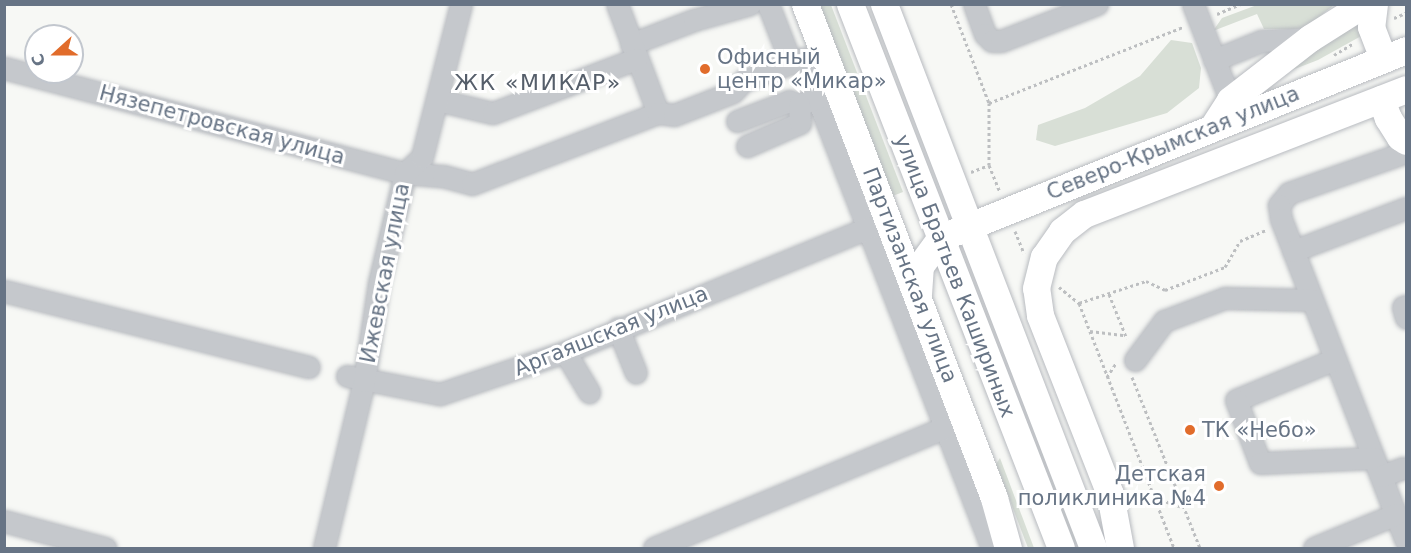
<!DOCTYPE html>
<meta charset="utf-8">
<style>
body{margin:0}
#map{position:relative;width:1411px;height:553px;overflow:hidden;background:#f7f8f5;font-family:"DejaVu Sans",sans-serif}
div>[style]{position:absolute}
.green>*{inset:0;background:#d8dfd6}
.path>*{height:3px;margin-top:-1.5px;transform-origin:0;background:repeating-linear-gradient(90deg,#bdbfc1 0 3px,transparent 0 6px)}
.roads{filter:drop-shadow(0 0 2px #b8bbc0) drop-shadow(0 0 2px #b8bbc0)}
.minor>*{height:21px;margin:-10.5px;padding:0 10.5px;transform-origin:10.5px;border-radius:10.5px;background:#c5c8cc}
.major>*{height:27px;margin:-13.5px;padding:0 13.5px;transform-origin:13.5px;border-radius:13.5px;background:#fff}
.dots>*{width:16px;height:16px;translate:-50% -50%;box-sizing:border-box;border:3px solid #fff;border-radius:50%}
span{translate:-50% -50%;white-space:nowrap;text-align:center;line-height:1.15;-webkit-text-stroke:6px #fff;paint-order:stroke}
.poi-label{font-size:21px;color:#677485}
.left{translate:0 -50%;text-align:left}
.right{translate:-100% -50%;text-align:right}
.street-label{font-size:21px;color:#677485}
.neighbourhood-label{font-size:22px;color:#555e6a;letter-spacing:1.5px}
.frame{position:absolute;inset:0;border:6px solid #677485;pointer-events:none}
.north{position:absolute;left:24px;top:24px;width:60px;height:60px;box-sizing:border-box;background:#fff;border:2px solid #c2c7ce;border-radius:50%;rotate:249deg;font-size:16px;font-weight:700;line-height:24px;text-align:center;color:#677485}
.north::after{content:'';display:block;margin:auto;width:21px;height:27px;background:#e16c2b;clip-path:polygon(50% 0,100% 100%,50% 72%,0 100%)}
</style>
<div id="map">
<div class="green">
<div style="clip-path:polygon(814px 5px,831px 5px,903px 192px,890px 197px)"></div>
<div style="clip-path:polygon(1257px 5px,1334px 5px,1304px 29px,1264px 29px,1257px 14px,1213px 31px,1222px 18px)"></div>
<div style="clip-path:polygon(1358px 21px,1363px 35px,1318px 60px,1269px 79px)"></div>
<div style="clip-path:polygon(1171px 40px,1192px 43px,1201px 68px,1199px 88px,1167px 113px,1055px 146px,1036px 140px,1038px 125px,1085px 108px,1140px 76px)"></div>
<div style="clip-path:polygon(1000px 458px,1034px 548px,1028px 548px,996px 464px)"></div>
</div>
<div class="path">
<div style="left:951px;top:4px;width:106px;rotate:69deg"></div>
<div style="left:989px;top:103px;width:62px;rotate:90deg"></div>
<div style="left:989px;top:165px;width:29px;rotate:68deg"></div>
<div style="left:1217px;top:14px;width:26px;rotate:-23deg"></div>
<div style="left:1394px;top:18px;width:13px;rotate:-23deg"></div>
<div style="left:1334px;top:55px;width:23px;rotate:-31deg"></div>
<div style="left:989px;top:103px;width:208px;rotate:-21.4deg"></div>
<div style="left:971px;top:172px;width:19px;rotate:-21deg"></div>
<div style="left:1015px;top:231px;width:24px;rotate:68deg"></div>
<div style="left:1059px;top:287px;width:26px;rotate:39deg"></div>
<div style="left:1079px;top:303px;width:263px;rotate:68.8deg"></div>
<div style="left:1109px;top:294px;width:48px;rotate:68.2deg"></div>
<div style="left:1079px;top:303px;width:71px;rotate:-18.2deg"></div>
<div style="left:1146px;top:281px;width:21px;rotate:25deg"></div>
<div style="left:1165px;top:290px;width:64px;rotate:-21deg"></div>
<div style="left:1225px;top:267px;width:30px;rotate:-60deg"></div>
<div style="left:1240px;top:241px;width:28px;rotate:-23deg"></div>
<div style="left:1090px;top:331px;width:35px;rotate:7deg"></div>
<div style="left:1107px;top:377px;width:17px;rotate:-57deg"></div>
<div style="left:1132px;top:377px;width:184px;rotate:68.3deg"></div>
<div style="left:1172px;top:477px;width:18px;rotate:-22deg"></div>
<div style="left:1155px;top:498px;width:29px;rotate:18deg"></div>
</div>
<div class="roads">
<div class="minor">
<div style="left:974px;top:4px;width:32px;rotate:70deg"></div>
<div style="left:985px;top:34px;width:10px;rotate:45deg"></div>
<div style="left:992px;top:41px;width:9px"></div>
<div style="left:1001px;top:41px;width:103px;rotate:-21.1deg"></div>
<div style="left:1193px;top:4px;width:103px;rotate:68.9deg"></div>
<div style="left:631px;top:44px;width:67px;rotate:-20.9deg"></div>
<div style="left:694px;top:20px;width:58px;rotate:-15.9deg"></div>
<div style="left:1214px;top:60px;width:51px;rotate:-22deg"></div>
<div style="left:1261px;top:41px;width:49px;rotate:-3.5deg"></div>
<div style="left:791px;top:63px;width:12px;rotate:-20deg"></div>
<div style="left:802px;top:59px;width:8px;rotate:67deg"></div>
<div style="left:805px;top:66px;width:517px;rotate:68.8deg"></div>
<div style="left:4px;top:68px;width:415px;rotate:14.7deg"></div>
<div style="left:405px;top:173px;width:38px;rotate:5deg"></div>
<div style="left:443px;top:176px;width:30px;rotate:15deg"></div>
<div style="left:472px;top:184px;width:199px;rotate:-20.9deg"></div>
<div style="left:658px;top:113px;width:116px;rotate:-110.6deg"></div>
<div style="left:437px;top:100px;width:57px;rotate:13.1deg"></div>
<div style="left:493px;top:113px;width:153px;rotate:-20.7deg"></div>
<div style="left:658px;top:113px;width:16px;rotate:7deg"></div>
<div style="left:674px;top:115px;width:63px;rotate:-21.3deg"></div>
<div style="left:733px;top:92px;width:15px;rotate:-48deg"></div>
<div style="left:743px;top:81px;width:51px;rotate:-20.6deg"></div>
<div style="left:791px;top:63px;width:63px;rotate:-111.3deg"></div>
<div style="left:737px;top:121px;width:56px;rotate:-21deg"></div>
<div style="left:789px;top:101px;width:11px;rotate:22deg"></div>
<div style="left:799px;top:105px;width:19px;rotate:-21deg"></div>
<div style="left:747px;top:146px;width:58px;rotate:-23.5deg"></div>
<div style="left:800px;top:123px;width:18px;rotate:-93deg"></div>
<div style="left:1406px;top:152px;width:124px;rotate:160.7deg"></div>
<div style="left:1289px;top:193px;width:16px;rotate:130deg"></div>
<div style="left:1279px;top:205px;width:14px;rotate:82deg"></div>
<div style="left:1281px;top:219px;width:345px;rotate:68.8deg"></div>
<div style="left:1293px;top:251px;width:121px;rotate:-20.8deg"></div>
<div style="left:4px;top:291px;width:314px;rotate:14deg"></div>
<div style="left:1406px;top:306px;width:3px;rotate:162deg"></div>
<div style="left:1403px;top:307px;width:11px;rotate:75deg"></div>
<div style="left:618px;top:328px;width:48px;rotate:68.2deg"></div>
<div style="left:565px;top:352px;width:47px;rotate:59deg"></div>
<div style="left:1335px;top:359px;width:107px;rotate:157.5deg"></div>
<div style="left:1236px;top:400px;width:67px;rotate:69.1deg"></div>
<div style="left:1260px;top:463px;width:114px;rotate:-2.5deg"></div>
<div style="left:1135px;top:360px;width:49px;rotate:-53.4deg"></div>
<div style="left:1164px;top:321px;width:65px;rotate:-20.7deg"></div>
<div style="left:1225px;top:298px;width:87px;rotate:1.3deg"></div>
<div style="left:347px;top:376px;width:95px;rotate:11deg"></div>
<div style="left:440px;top:394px;width:132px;rotate:-18.6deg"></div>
<div style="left:565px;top:352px;width:327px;rotate:-22.3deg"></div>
<div style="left:1381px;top:476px;width:23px;rotate:-20deg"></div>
<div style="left:4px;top:521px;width:105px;rotate:15deg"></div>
<div style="left:324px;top:548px;width:172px;rotate:-76.5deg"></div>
<div style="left:364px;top:381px;width:99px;rotate:-81.3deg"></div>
<div style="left:379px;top:283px;width:113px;rotate:-76.7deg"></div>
<div style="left:405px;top:173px;width:23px;rotate:-43deg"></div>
<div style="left:422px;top:157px;width:158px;rotate:-75.7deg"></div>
<div style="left:654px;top:548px;width:314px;rotate:-22.5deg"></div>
<div style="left:1314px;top:548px;width:89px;rotate:-22.5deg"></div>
</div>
<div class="major">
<div style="left:805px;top:4px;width:529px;rotate:69.06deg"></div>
<div style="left:994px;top:498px;width:52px;rotate:74.4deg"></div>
<div style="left:850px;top:4px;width:583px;rotate:68.8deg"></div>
<div style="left:884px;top:4px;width:583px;rotate:68.98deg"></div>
<div style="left:1374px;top:4px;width:23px;rotate:97deg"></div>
<div style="left:1371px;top:27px;width:34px;rotate:69deg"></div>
<div style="left:1381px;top:99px;width:20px;rotate:70deg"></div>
<div style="left:1388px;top:118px;width:22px;rotate:58deg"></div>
<div style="left:1400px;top:137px;width:7px;rotate:34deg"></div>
<div style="left:1214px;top:125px;width:30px;rotate:-57deg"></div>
<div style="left:1230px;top:100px;width:101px;rotate:-37.8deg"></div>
<div style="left:1310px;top:38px;width:64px;rotate:-32.2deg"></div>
<div style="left:918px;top:294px;width:28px;rotate:-86deg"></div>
<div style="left:920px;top:266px;width:34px;rotate:-54deg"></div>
<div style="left:940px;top:238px;width:502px;rotate:-21.97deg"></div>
<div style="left:1120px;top:548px;width:55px;rotate:-100.5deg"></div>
<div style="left:1110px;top:494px;width:192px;rotate:-111.4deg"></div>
<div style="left:1040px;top:315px;width:27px;rotate:-98deg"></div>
<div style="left:1036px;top:288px;width:32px;rotate:-76deg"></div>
<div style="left:1044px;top:257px;width:32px;rotate:-55deg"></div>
<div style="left:1062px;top:231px;width:28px;rotate:-38deg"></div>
<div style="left:1084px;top:214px;width:345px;rotate:-21.2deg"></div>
</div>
</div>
<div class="dots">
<div style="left:705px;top:69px;background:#e16c2b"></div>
<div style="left:1190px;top:430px;background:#e16c2b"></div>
<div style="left:1219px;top:486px;background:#e16c2b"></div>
</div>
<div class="poi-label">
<span class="left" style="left:717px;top:69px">Офисный<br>центр «Микар»</span>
<span class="left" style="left:1202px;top:430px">ТК «Небо»</span>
<span class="right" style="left:1206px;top:486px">Детская<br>поликлиника №4</span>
</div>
<div class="street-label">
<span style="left:222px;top:125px;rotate:15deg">Нязепетровская улица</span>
<span style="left:1173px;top:143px;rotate:-22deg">Северо-Крымская улица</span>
<span style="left:385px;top:273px;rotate:-79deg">Ижевская улица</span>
<span style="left:910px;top:275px;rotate:69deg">Партизанская улица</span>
<span style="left:955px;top:276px;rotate:69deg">улица Братьев Кашириных</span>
<span style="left:611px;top:331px;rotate:-22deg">Аргаяшская улица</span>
</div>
<div class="neighbourhood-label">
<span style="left:538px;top:83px">ЖК «МИКАР»</span>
</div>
<div class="frame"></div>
<div class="north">С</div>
</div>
